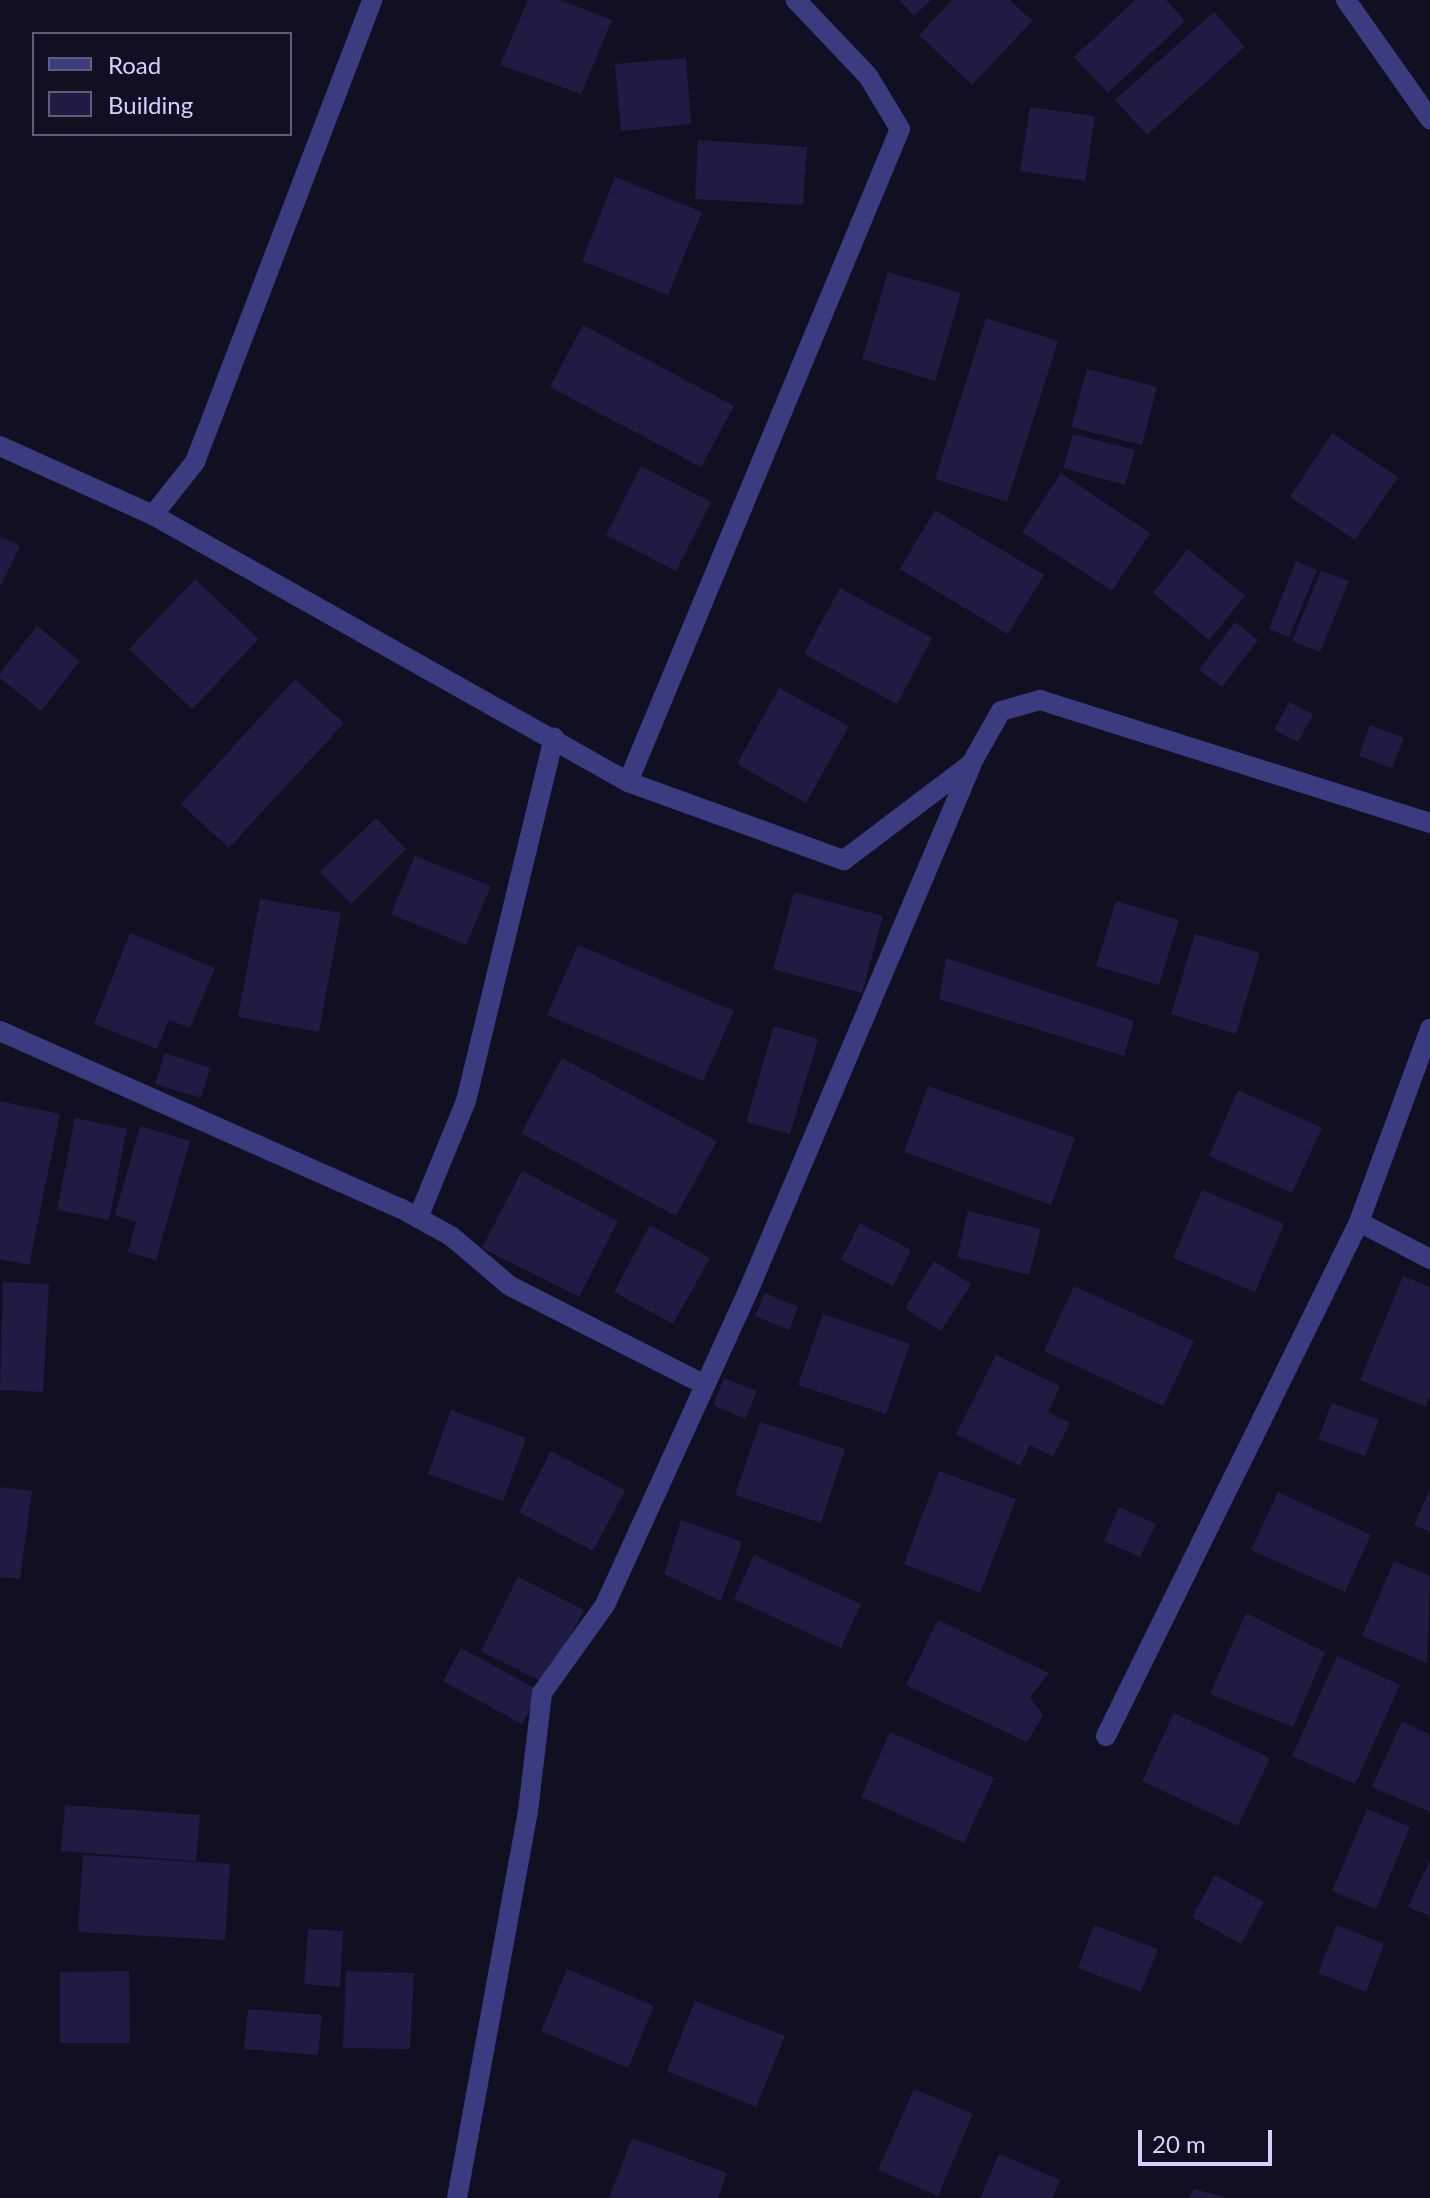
<!DOCTYPE html>
<style>
body{margin:0}
#map{position:relative;width:1430px;height:2198px;overflow:hidden;background:#110f22;font-family:Lato,sans-serif}
div>[style]{position:absolute}
.building>*{inset:0;background:#211b43}
.minor>*{height:20px;margin:-10px;padding:0 10px;transform-origin:10px;border-radius:10px;background:#3b3c80}
span{translate:-50% -50%;white-space:nowrap;text-align:center;line-height:1.15;-webkit-text-stroke:6px #110f22;paint-order:stroke}
.legend{position:absolute;left:32px;top:32px;width:260px;height:104px;box-sizing:border-box;background:#110f22;border:2px solid #5f5d7a;margin:0;padding:10px 14px;list-style:none;font-size:24px;color:#d4d2fd}
.legend li{display:flex;align-items:center;gap:16px;height:40px}
.legend b{width:40px;border:2px solid #5f5d7a}
.scale{position:absolute;left:1138px;top:2130px;width:134px;height:36px;box-sizing:border-box;border:4px solid #d4d2fd;border-top:0;padding-left:10px;font-size:24px;line-height:28px;white-space:nowrap;color:#d4d2fd;-webkit-text-stroke:6px #110f22;paint-order:stroke}
</style>
<div id="map">
<div class="building">
<div style="clip-path:polygon(528px 0,560px 0,612px 20px,581px 94px,500px 65px)"></div>
<div style="clip-path:polygon(899px 0,931px 0,914px 16px)"></div>
<div style="clip-path:polygon(952px 0,1010px 0,1032px 21px,972px 85px,919px 35px)"></div>
<div style="clip-path:polygon(1135px 0,1166px 0,1185px 21px,1108px 93px,1074px 57px)"></div>
<div style="clip-path:polygon(1214px 12px,1245px 47px,1147px 135px,1115px 100px)"></div>
<div style="clip-path:polygon(686px 58px,691px 124px,621px 131px,615px 64px)"></div>
<div style="clip-path:polygon(1030px 107px,1095px 116px,1085px 181px,1020px 171px)"></div>
<div style="clip-path:polygon(698px 140px,807px 147px,803px 205px,695px 199px)"></div>
<div style="clip-path:polygon(615px 177px,702px 212px,668px 295px,582px 261px)"></div>
<div style="clip-path:polygon(888px 272px,961px 293px,935px 381px,862px 359px)"></div>
<div style="clip-path:polygon(986px 318px,1058px 341px,1007px 502px,935px 479px)"></div>
<div style="clip-path:polygon(583px 325px,734px 406px,701px 467px,550px 387px)"></div>
<div style="clip-path:polygon(1087px 369px,1157px 387px,1142px 445px,1071px 427px)"></div>
<div style="clip-path:polygon(1332px 433px,1398px 477px,1355px 540px,1290px 497px)"></div>
<div style="clip-path:polygon(1073px 434px,1135px 450px,1125px 485px,1063px 468px)"></div>
<div style="clip-path:polygon(641px 466px,711px 502px,676px 571px,606px 535px)"></div>
<div style="clip-path:polygon(1061px 473px,1150px 533px,1112px 591px,1022px 532px)"></div>
<div style="clip-path:polygon(935px 510px,1044px 575px,1008px 634px,900px 569px)"></div>
<div style="clip-path:polygon(0 536px,20px 546px,0 587px)"></div>
<div style="clip-path:polygon(1188px 549px,1245px 596px,1209px 640px,1153px 593px)"></div>
<div style="clip-path:polygon(1296px 561px,1317px 570px,1289px 637px,1269px 629px)"></div>
<div style="clip-path:polygon(1321px 571px,1349px 581px,1320px 652px,1292px 641px)"></div>
<div style="clip-path:polygon(195px 579px,259px 639px,192px 709px,129px 649px)"></div>
<div style="clip-path:polygon(840px 588px,932px 638px,897px 704px,804px 654px)"></div>
<div style="clip-path:polygon(1235px 622px,1258px 640px,1222px 687px,1199px 670px)"></div>
<div style="clip-path:polygon(37px 626px,80px 661px,41px 711px,0 678px,0 673px)"></div>
<div style="clip-path:polygon(295px 679px,344px 723px,229px 848px,181px 804px)"></div>
<div style="clip-path:polygon(779px 688px,849px 726px,806px 803px,737px 764px)"></div>
<div style="clip-path:polygon(1289px 702px,1313px 714px,1298px 742px,1274px 730px)"></div>
<div style="clip-path:polygon(1370px 725px,1404px 738px,1392px 768px,1359px 756px)"></div>
<div style="clip-path:polygon(376px 818px,406px 849px,351px 904px,320px 872px)"></div>
<div style="clip-path:polygon(415px 856px,491px 886px,466px 945px,391px 914px)"></div>
<div style="clip-path:polygon(794px 892px,883px 916px,862px 993px,773px 969px)"></div>
<div style="clip-path:polygon(260px 899px,341px 913px,319px 1032px,238px 1017px)"></div>
<div style="clip-path:polygon(1116px 901px,1179px 920px,1159px 985px,1096px 966px)"></div>
<div style="clip-path:polygon(130px 933px,215px 968px,190px 1028px,169px 1020px,157px 1049px,94px 1024px)"></div>
<div style="clip-path:polygon(1195px 934px,1260px 953px,1236px 1034px,1171px 1014px)"></div>
<div style="clip-path:polygon(578px 945px,734px 1011px,703px 1081px,547px 1015px)"></div>
<div style="clip-path:polygon(946px 958px,1134px 1021px,1124px 1056px,939px 999px)"></div>
<div style="clip-path:polygon(774px 1026px,818px 1039px,790px 1134px,746px 1122px)"></div>
<div style="clip-path:polygon(165px 1053px,210px 1068px,201px 1098px,155px 1084px)"></div>
<div style="clip-path:polygon(562px 1058px,717px 1141px,676px 1216px,521px 1133px)"></div>
<div style="clip-path:polygon(928px 1086px,1075px 1138px,1051px 1205px,904px 1152px)"></div>
<div style="clip-path:polygon(1238px 1090px,1322px 1128px,1292px 1193px,1209px 1156px)"></div>
<div style="clip-path:polygon(0 1101px,60px 1114px,29px 1265px,0 1259px)"></div>
<div style="clip-path:polygon(75px 1118px,127px 1129px,109px 1220px,57px 1210px)"></div>
<div style="clip-path:polygon(140px 1126px,190px 1141px,156px 1260px,128px 1252px,136px 1222px,115px 1215px)"></div>
<div style="clip-path:polygon(522px 1171px,618px 1221px,579px 1297px,482px 1248px)"></div>
<div style="clip-path:polygon(1202px 1190px,1284px 1224px,1255px 1292px,1173px 1258px)"></div>
<div style="clip-path:polygon(968px 1211px,1041px 1229px,1029px 1275px,957px 1257px)"></div>
<div style="clip-path:polygon(860px 1223px,911px 1250px,893px 1286px,841px 1260px)"></div>
<div style="clip-path:polygon(650px 1225px,710px 1258px,673px 1324px,614px 1292px)"></div>
<div style="clip-path:polygon(934px 1261px,971px 1284px,941px 1331px,905px 1308px)"></div>
<div style="clip-path:polygon(1403px 1276px,1430px 1287px,1430px 1397px,1426px 1407px,1360px 1380px)"></div>
<div style="clip-path:polygon(3px 1282px,49px 1284px,43px 1392px,0 1390px)"></div>
<div style="clip-path:polygon(1074px 1286px,1194px 1341px,1163px 1406px,1044px 1351px)"></div>
<div style="clip-path:polygon(765px 1293px,798px 1307px,789px 1330px,755px 1316px)"></div>
<div style="clip-path:polygon(823px 1314px,910px 1344px,886px 1414px,798px 1385px)"></div>
<div style="clip-path:polygon(996px 1355px,1060px 1386px,1048px 1412px,1070px 1423px,1053px 1457px,1030px 1445px,1020px 1466px,956px 1434px)"></div>
<div style="clip-path:polygon(724px 1378px,757px 1391px,745px 1419px,713px 1405px)"></div>
<div style="clip-path:polygon(1332px 1403px,1379px 1420px,1365px 1456px,1318px 1439px)"></div>
<div style="clip-path:polygon(451px 1410px,526px 1438px,503px 1501px,428px 1474px)"></div>
<div style="clip-path:polygon(760px 1422px,845px 1449px,821px 1523px,735px 1495px)"></div>
<div style="clip-path:polygon(551px 1451px,625px 1490px,593px 1551px,519px 1512px)"></div>
<div style="clip-path:polygon(939px 1471px,1016px 1499px,980px 1593px,904px 1564px)"></div>
<div style="clip-path:polygon(0 1487px,32px 1491px,20px 1579px,0 1577px)"></div>
<div style="clip-path:polygon(1430px 1489px,1430px 1532px,1414px 1525px)"></div>
<div style="clip-path:polygon(1278px 1492px,1371px 1535px,1345px 1592px,1251px 1550px)"></div>
<div style="clip-path:polygon(1119px 1507px,1156px 1524px,1140px 1557px,1104px 1541px)"></div>
<div style="clip-path:polygon(681px 1520px,742px 1542px,721px 1601px,664px 1574px)"></div>
<div style="clip-path:polygon(754px 1555px,861px 1604px,841px 1648px,734px 1599px)"></div>
<div style="clip-path:polygon(1394px 1561px,1430px 1576px,1427px 1663px,1362px 1636px)"></div>
<div style="clip-path:polygon(518px 1577px,584px 1610px,546px 1684px,481px 1651px)"></div>
<div style="clip-path:polygon(1246px 1613px,1325px 1652px,1293px 1727px,1210px 1694px)"></div>
<div style="clip-path:polygon(938px 1620px,1049px 1673px,1030px 1697px,1043px 1715px,1027px 1742px,906px 1685px)"></div>
<div style="clip-path:polygon(461px 1648px,540px 1691px,522px 1724px,443px 1681px)"></div>
<div style="clip-path:polygon(1337px 1656px,1400px 1685px,1355px 1784px,1292px 1756px)"></div>
<div style="clip-path:polygon(1174px 1713px,1270px 1758px,1238px 1826px,1142px 1781px)"></div>
<div style="clip-path:polygon(1402px 1721px,1430px 1735px,1430px 1812px,1372px 1787px)"></div>
<div style="clip-path:polygon(890px 1732px,994px 1778px,964px 1843px,861px 1797px)"></div>
<div style="clip-path:polygon(65px 1805px,200px 1815px,196px 1861px,61px 1851px)"></div>
<div style="clip-path:polygon(1367px 1809px,1410px 1827px,1376px 1909px,1332px 1891px)"></div>
<div style="clip-path:polygon(83px 1855px,230px 1864px,225px 1940px,78px 1932px)"></div>
<div style="clip-path:polygon(1430px 1860px,1430px 1916px,1408px 1907px)"></div>
<div style="clip-path:polygon(1215px 1875px,1264px 1902px,1241px 1944px,1192px 1917px)"></div>
<div style="clip-path:polygon(1094px 1925px,1158px 1949px,1141px 1992px,1078px 1968px)"></div>
<div style="clip-path:polygon(1337px 1925px,1384px 1944px,1366px 1992px,1318px 1973px)"></div>
<div style="clip-path:polygon(308px 1929px,343px 1931px,340px 1987px,304px 1984px)"></div>
<div style="clip-path:polygon(567px 1969px,654px 2006px,628px 2068px,541px 2031px)"></div>
<div style="clip-path:polygon(129px 1971px,130px 2043px,60px 2043px,60px 1972px)"></div>
<div style="clip-path:polygon(346px 1971px,414px 1973px,410px 2049px,343px 2048px)"></div>
<div style="clip-path:polygon(695px 2001px,785px 2036px,756px 2107px,667px 2071px)"></div>
<div style="clip-path:polygon(248px 2009px,322px 2015px,318px 2055px,244px 2049px)"></div>
<div style="clip-path:polygon(914px 2089px,973px 2114px,938px 2196px,878px 2170px)"></div>
<div style="clip-path:polygon(632px 2138px,727px 2173px,718px 2198px,609px 2198px)"></div>
<div style="clip-path:polygon(999px 2154px,1060px 2180px,1052px 2198px,980px 2198px)"></div>
<div style="clip-path:polygon(1194px 2189px,1224px 2197px,1224px 2198px,1189px 2198px)"></div>
</div>
<div class="minor">
<div style="left:1346px;top:0;width:146px;rotate:54.8deg"></div>
<div style="left:0;top:446px;width:168px;rotate:24.3deg"></div>
<div style="left:153px;top:515px;width:545px;rotate:29.34deg"></div>
<div style="left:628px;top:782px;width:230px;rotate:19.9deg"></div>
<div style="left:844px;top:860px;width:159px;rotate:-37.1deg"></div>
<div style="left:971px;top:764px;width:61px;rotate:-60.5deg"></div>
<div style="left:1001px;top:711px;width:41px;rotate:-15.8deg"></div>
<div style="left:1040px;top:700px;width:409px;rotate:17.5deg"></div>
<div style="left:153px;top:515px;width:68px;rotate:-51.6deg"></div>
<div style="left:195px;top:462px;width:495px;rotate:-69deg"></div>
<div style="left:628px;top:782px;width:707px;rotate:-67.39deg"></div>
<div style="left:900px;top:129px;width:62px;rotate:-121.1deg"></div>
<div style="left:868px;top:76px;width:105px;rotate:-133.5deg"></div>
<div style="left:0;top:1031px;width:437px;rotate:23.9deg"></div>
<div style="left:400px;top:1208px;width:58px;rotate:28.8deg"></div>
<div style="left:451px;top:1236px;width:77px;rotate:40.3deg"></div>
<div style="left:510px;top:1286px;width:219px;rotate:26.9deg"></div>
<div style="left:418px;top:1218px;width:126px;rotate:-67.7deg"></div>
<div style="left:466px;top:1101px;width:374px;rotate:-76.4deg"></div>
<div style="left:1359px;top:1222px;width:80px;rotate:27.5deg"></div>
<div style="left:1106px;top:1736px;width:573px;rotate:-63.79deg"></div>
<div style="left:1359px;top:1222px;width:206px;rotate:-69.8deg"></div>
<div style="left:457px;top:2198px;width:393px;rotate:-79.6deg"></div>
<div style="left:528px;top:1811px;width:119px;rotate:-83.2deg"></div>
<div style="left:542px;top:1693px;width:108px;rotate:-54.4deg"></div>
<div style="left:605px;top:1605px;width:347px;rotate:-65.5deg"></div>
<div style="left:749px;top:1289px;width:568px;rotate:-67deg"></div>
</div>
<ul class="legend">
<li><b style="height:10px;background:#3b3c80"></b>Road</li>
<li><b style="height:22px;background:#211b43"></b>Building</li>
</ul>
<div class="scale">20 m</div>
</div>
